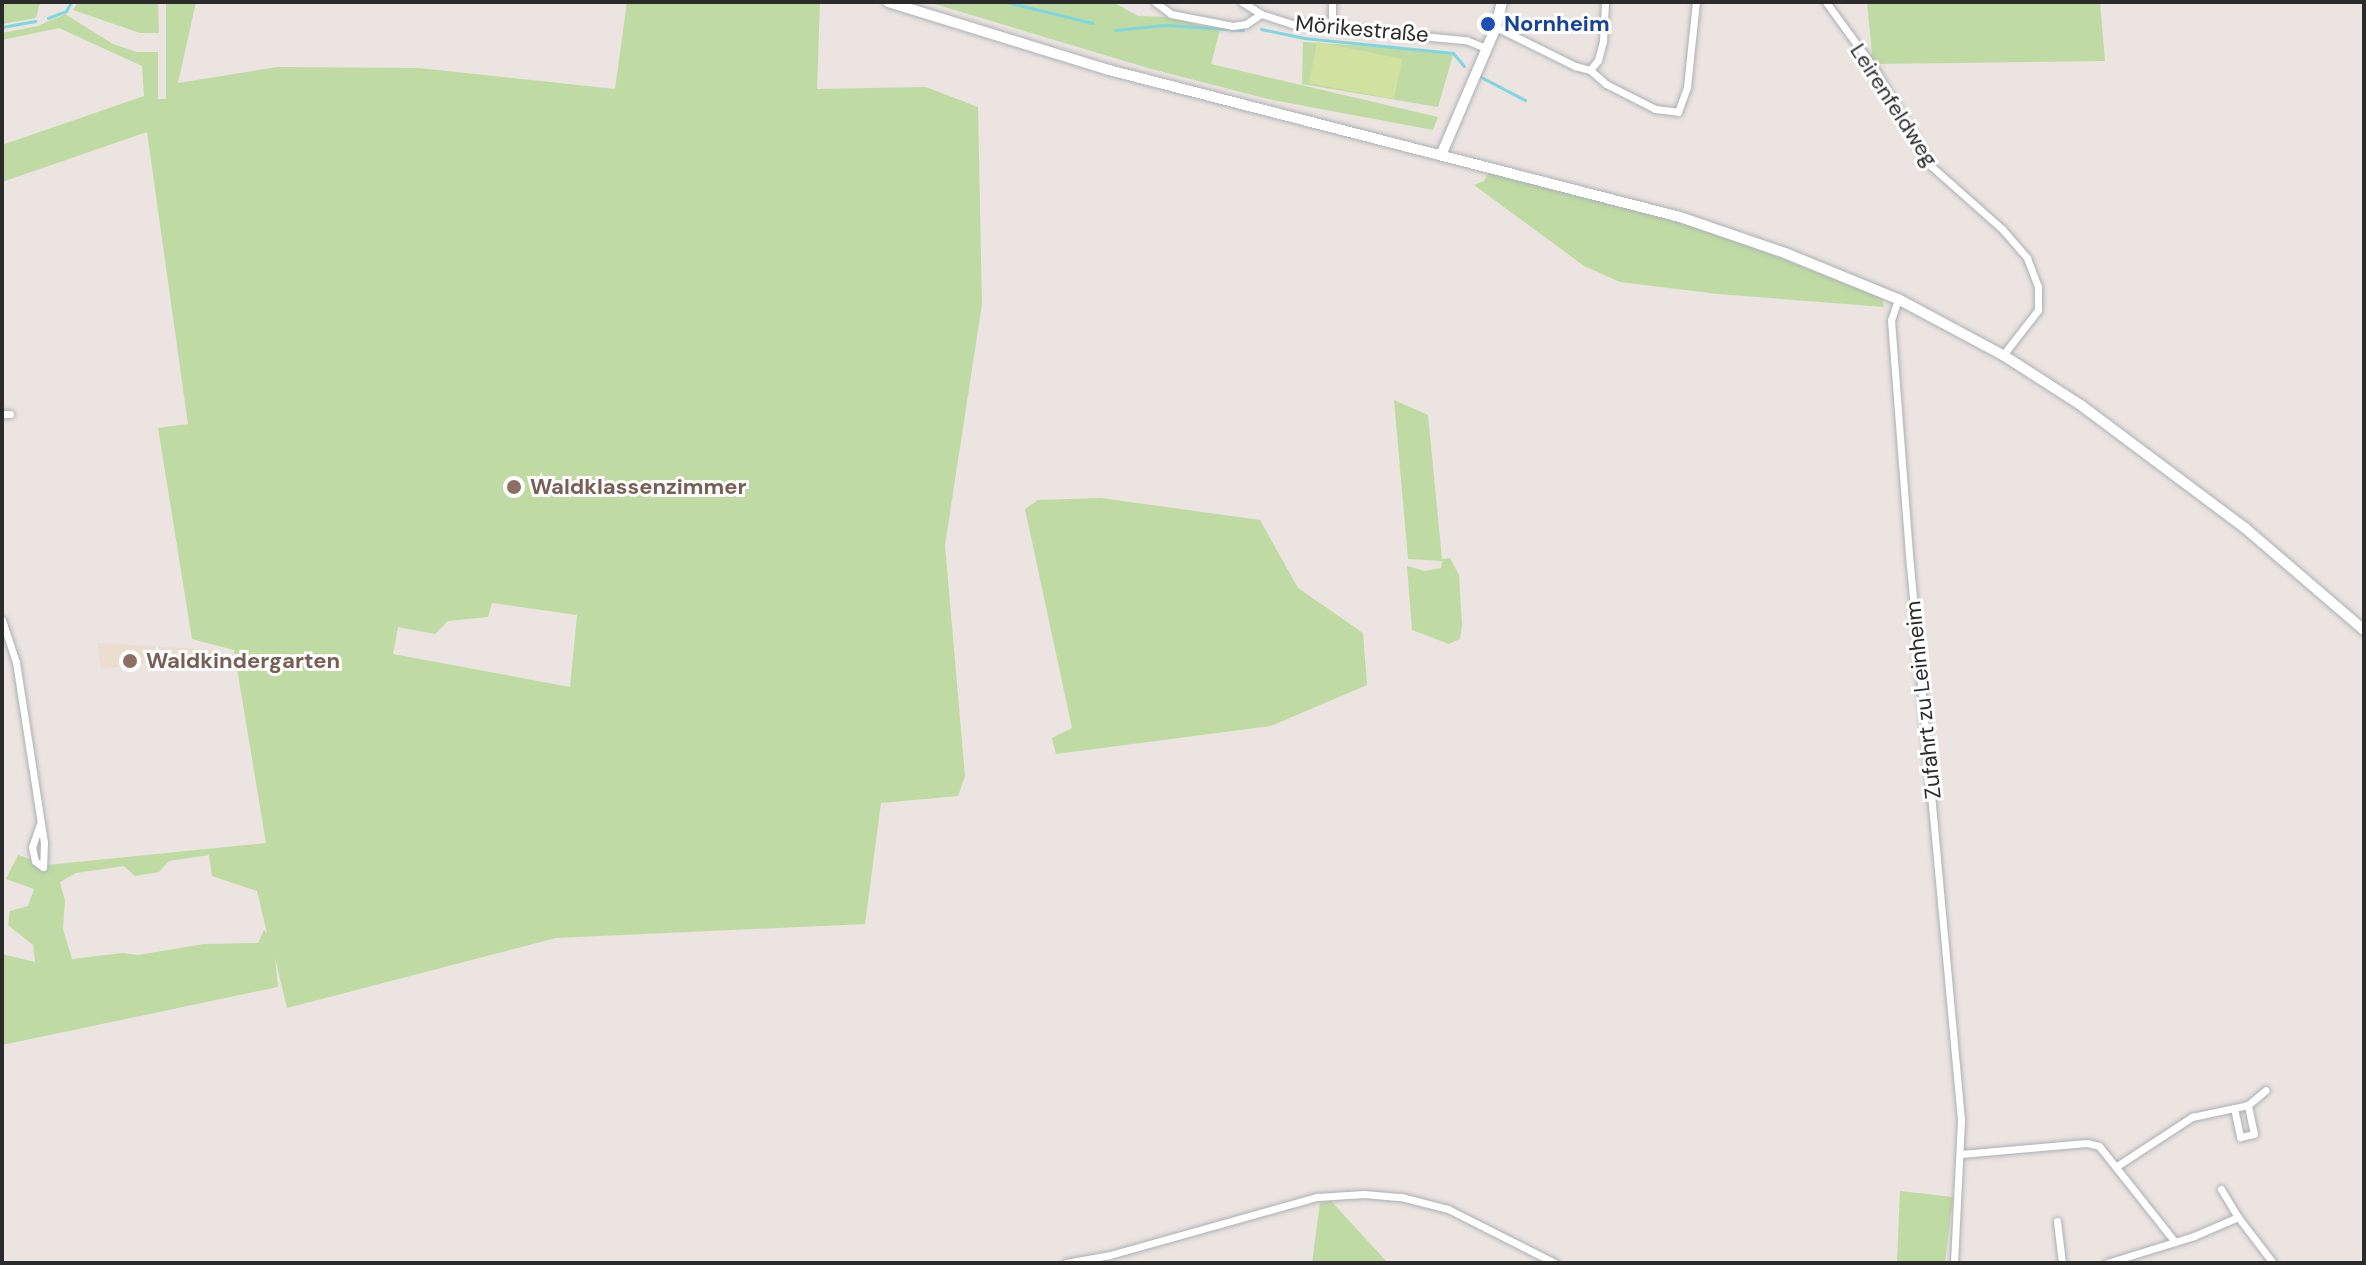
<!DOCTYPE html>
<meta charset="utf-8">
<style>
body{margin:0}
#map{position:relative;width:2366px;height:1265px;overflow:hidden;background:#ebe4e0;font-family:"DM Sans",sans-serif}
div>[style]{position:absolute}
.education>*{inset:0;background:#ebded1}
.green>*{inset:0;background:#bfdba3}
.pitch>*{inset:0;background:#d0e1a0}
.stream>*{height:3px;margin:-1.5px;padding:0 1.5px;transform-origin:1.5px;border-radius:1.5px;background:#80d6e0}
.roads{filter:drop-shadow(0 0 2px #acb0b6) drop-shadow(0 0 2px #acb0b6)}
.street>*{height:7px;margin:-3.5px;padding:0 3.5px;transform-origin:3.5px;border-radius:3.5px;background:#fff}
.secondary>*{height:10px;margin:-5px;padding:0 5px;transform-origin:5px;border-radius:5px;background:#fff}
.dots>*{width:22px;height:22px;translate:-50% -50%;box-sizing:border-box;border:4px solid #fff;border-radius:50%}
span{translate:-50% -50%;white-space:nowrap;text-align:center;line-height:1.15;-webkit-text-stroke:6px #fff;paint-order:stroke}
.transit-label{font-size:22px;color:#164399;font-weight:700}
.left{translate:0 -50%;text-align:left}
.street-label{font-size:22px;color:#2b2b2b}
.education-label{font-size:22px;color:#785e54;font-weight:700}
.frame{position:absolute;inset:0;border:4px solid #2b2b2b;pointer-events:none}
</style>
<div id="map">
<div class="education">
<div style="clip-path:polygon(97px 643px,218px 650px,219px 653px,101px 669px)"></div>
</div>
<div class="green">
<div style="clip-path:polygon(2px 2px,40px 2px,36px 18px,2px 24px)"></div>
<div style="clip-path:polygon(78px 2px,158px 2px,159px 33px,140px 33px,73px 10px)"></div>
<div style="clip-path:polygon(evenodd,166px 2px,196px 2px,178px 83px,277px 67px,419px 68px,615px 89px,627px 2px,820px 2px,817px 89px,926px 87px,978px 107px,982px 304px,945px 545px,965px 776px,958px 796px,881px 803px,865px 924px,556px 938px,287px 1008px,275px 958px,278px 987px,2px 1045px,2px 954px,35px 962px,33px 945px,8px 925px,10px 911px,28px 906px,34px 889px,6px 879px,18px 855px,47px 865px,266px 843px,234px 650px,192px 639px,158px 428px,188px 424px,147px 132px,2px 182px,2px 145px,144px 96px,142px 66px,59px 28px,2px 40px,2px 33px,38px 26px,65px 14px,113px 44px,137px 52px,158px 52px,158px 99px,166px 99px,166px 2px,492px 603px,577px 615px,570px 687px,393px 654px,398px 627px,435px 634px,448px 621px,488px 617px,492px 603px,166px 2px,209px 855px,212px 876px,257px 891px,267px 933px,264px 930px,258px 943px,204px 944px,138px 955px,123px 953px,72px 959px,63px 929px,65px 901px,60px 882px,76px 873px,124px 866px,135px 876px,159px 872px,169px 861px,209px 855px)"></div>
<div style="clip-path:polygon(928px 2px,1113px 2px,1138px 16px,1166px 17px,1220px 30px,1211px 64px,1438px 117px,1433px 130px,1268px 99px,1148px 68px)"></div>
<div style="clip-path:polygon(1867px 2px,2100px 2px,2105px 61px,1875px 64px,1868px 55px,1872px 54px)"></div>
<div style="clip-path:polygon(1303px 42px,1417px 49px,1453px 55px,1438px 107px,1302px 84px)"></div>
<div style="clip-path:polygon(1488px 173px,1569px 191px,1716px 233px,1882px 298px,1884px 307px,1718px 294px,1620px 282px,1584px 266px,1474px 185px,1484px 181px)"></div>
<div style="clip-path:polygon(1394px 400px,1428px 415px,1442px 559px,1450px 558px,1459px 575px,1462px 625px,1460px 639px,1449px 644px,1412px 630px,1407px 566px,1425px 571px,1441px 568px,1442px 561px,1408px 559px)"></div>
<div style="clip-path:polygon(1101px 498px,1260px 520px,1298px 588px,1363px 633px,1367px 685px,1271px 726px,1056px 754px,1052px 738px,1072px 728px,1025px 509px,1038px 500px)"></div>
<div style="clip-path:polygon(1900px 1191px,1953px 1197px,1945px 1263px,1897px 1263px)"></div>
<div style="clip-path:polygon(1331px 1201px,1388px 1263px,1312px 1263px,1320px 1203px)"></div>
</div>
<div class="pitch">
<div style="clip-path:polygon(1317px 42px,1402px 59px,1394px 99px,1309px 83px)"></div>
</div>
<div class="stream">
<div style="left:1006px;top:2px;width:89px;rotate:13.6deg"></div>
<div style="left:48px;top:18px;width:19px;rotate:-21deg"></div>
<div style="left:66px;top:11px;width:10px;rotate:-61deg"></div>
<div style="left:2px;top:27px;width:34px;rotate:-10deg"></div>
<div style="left:1261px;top:29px;width:44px;rotate:11.8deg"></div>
<div style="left:1304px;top:38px;width:150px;rotate:5.7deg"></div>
<div style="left:1453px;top:53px;width:17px;rotate:50deg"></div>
<div style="left:1115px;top:30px;width:50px;rotate:-5.7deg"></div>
<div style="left:1165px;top:25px;width:78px;rotate:3.7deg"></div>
<div style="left:1479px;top:76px;width:52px;rotate:27.6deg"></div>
</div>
<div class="roads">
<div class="street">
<div style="left:1155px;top:2px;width:20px;rotate:37deg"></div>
<div style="left:1171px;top:14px;width:63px;rotate:11deg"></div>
<div style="left:1233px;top:26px;width:13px;rotate:-9deg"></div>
<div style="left:1246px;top:24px;width:18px;rotate:-34deg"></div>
<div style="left:1242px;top:2px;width:22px;rotate:32deg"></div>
<div style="left:1261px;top:14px;width:33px;rotate:18deg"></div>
<div style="left:1292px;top:24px;width:175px;rotate:5.3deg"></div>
<div style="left:1466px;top:40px;width:22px;rotate:22deg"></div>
<div style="left:1826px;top:2px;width:82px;rotate:54deg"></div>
<div style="left:1874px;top:68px;width:113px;rotate:59.8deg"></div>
<div style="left:1931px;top:166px;width:96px;rotate:41.6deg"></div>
<div style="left:2003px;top:230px;width:37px;rotate:49deg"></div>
<div style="left:2027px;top:258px;width:31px;rotate:69deg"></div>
<div style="left:2038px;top:287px;width:23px;rotate:90deg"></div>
<div style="left:2038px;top:310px;width:57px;rotate:127.9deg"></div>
<div style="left:1496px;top:27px;width:88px;rotate:26.3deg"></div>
<div style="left:1575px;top:66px;width:16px;rotate:15deg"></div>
<div style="left:1590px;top:70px;width:21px;rotate:41deg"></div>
<div style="left:1606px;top:84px;width:55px;rotate:27deg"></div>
<div style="left:1655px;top:109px;width:23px;rotate:7deg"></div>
<div style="left:1678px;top:112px;width:27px;rotate:-70deg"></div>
<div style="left:1687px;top:87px;width:85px;rotate:-84deg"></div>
<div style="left:1332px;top:28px;width:26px;rotate:-90deg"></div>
<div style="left:1590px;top:70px;width:13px;rotate:-51deg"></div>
<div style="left:1598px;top:60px;width:20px;rotate:-75deg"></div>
<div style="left:1603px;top:41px;width:39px;rotate:-87deg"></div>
<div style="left:1898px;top:299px;width:22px;rotate:108deg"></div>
<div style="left:1891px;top:320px;width:246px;rotate:85.6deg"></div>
<div style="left:1910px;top:565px;width:557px;rotate:84.75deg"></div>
<div style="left:1961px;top:1120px;width:143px;rotate:92.8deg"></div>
<div style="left:2px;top:414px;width:8px"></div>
<div style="left:2px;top:620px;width:44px;rotate:71.6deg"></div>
<div style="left:16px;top:662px;width:182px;rotate:81.2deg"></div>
<div style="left:44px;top:842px;width:25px;rotate:92deg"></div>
<div style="left:43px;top:867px;width:10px;rotate:-143deg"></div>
<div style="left:35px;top:861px;width:14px;rotate:-102deg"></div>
<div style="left:32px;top:847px;width:24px;rotate:-71deg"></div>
<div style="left:2234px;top:1108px;width:30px;rotate:78deg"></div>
<div style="left:2240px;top:1137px;width:14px;rotate:-12deg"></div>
<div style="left:2254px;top:1134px;width:30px;rotate:-102deg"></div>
<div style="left:1961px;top:1154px;width:126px;rotate:-5deg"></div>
<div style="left:2087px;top:1143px;width:12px;rotate:14deg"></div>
<div style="left:2099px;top:1146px;width:122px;rotate:51.6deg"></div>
<div style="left:2117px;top:1166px;width:90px;rotate:-33.2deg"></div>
<div style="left:2192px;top:1117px;width:57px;rotate:-12.1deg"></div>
<div style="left:2248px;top:1105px;width:23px;rotate:-40deg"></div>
<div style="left:2221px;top:1189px;width:33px;rotate:59deg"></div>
<div style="left:2057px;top:1221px;width:42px;rotate:83.2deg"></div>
<div style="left:1066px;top:1263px;width:45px;rotate:-10.3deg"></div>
<div style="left:1110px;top:1255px;width:215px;rotate:-15.7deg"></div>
<div style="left:1317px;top:1197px;width:47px;rotate:-3.7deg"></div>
<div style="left:1364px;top:1194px;width:37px;rotate:5deg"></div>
<div style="left:1401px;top:1197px;width:49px;rotate:14.3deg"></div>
<div style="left:1448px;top:1209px;width:120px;rotate:26.8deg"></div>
<div style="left:2107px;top:1263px;width:91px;rotate:-17.2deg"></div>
<div style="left:2194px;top:1236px;width:48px;rotate:-23.4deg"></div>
<div style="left:2238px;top:1217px;width:58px;rotate:52.7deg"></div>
</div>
<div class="secondary">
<div style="left:888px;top:2px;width:231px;rotate:17.1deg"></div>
<div style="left:1109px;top:70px;width:590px;rotate:14.44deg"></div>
<div style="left:1680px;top:217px;width:111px;rotate:18.9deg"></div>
<div style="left:1785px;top:253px;width:122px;rotate:22.2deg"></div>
<div style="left:1898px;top:299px;width:119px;rotate:28.1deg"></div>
<div style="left:2003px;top:355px;width:94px;rotate:32.8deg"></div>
<div style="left:2082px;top:406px;width:204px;rotate:36.8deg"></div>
<div style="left:2245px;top:528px;width:157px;rotate:40.6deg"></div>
<div style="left:1442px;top:153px;width:137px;rotate:-66.8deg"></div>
<div style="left:1496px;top:27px;width:26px;rotate:-77deg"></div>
</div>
</div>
<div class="dots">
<div style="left:1488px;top:24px;background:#1a4fb4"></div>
<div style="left:514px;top:487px;background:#8d6e63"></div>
<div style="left:130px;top:661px;background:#8d6e63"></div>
</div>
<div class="transit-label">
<span class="left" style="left:1504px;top:24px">Nornheim</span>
</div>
<div class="street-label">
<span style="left:1362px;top:29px;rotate:5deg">Mörikestraße</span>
<span style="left:1894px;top:105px;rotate:57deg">Leirenfeldweg</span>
<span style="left:1923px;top:700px;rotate:-96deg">Zufahrt zu Leinheim</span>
</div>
<div class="education-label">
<span class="left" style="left:530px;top:487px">Waldklassenzimmer</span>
<span class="left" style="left:146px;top:661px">Waldkindergarten</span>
</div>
<div class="frame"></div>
</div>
